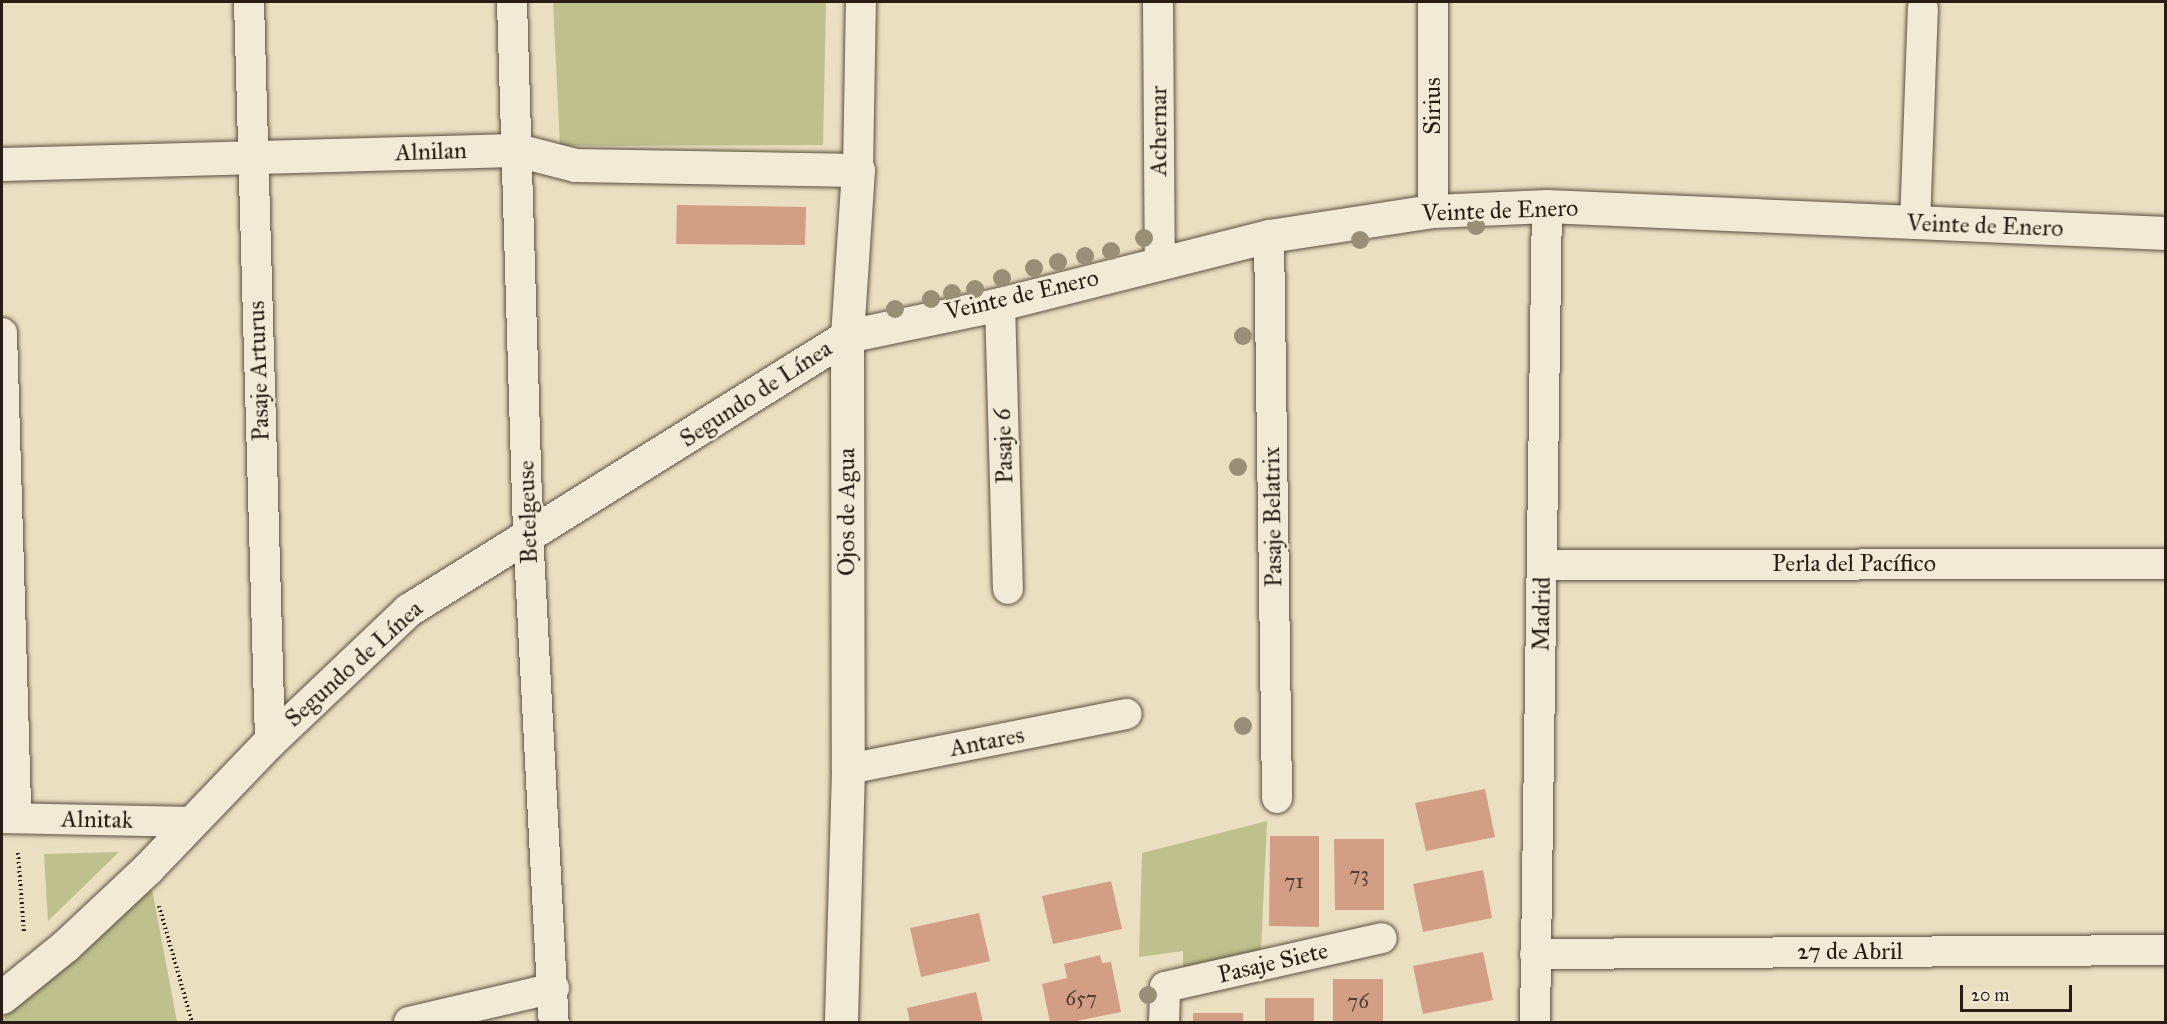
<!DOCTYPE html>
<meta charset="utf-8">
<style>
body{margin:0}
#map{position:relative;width:2167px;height:1024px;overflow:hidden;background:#ebdfc2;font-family:"IM FELL Great Primer",serif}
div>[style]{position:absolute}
.green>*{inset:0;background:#bec08e}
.building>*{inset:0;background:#d39e86}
.path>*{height:4px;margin-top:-2px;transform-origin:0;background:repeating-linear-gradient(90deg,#291d13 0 1.5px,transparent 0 4.5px)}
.roads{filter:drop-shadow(0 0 2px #5a4e3f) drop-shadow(0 0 2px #5a4e3f)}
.minor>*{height:30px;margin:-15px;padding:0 15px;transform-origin:15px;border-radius:15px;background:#f2ead7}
.tertiary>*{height:33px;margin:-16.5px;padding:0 16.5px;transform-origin:16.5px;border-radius:16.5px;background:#f2ead7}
.secondary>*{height:33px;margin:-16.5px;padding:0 16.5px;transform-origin:16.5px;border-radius:16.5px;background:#f2ead7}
.trees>*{width:18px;height:18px;margin:-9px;border-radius:50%;background:#998f76}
span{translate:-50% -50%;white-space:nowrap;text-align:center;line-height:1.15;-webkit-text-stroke:5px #f2ead7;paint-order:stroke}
.number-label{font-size:21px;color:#543d30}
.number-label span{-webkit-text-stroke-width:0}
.street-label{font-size:24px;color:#291d13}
.frame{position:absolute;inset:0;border:3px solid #291d13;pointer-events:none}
.scale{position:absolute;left:1960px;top:985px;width:112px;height:27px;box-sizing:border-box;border:3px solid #291d13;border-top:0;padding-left:8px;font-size:18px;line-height:21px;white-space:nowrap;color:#291d13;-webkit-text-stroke:4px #f2ead7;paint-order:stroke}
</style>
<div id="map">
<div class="green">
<div style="clip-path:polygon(553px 2px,826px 2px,823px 145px,560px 146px)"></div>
<div style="clip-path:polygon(1267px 821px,1261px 951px,1183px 972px,1183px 951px,1139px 957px,1142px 853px)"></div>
<div style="clip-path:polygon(119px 852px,48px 921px,44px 854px)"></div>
<div style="clip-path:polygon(152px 889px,177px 1022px,2px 1022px,2px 1018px)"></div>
</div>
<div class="building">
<div style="clip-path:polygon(677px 205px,806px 207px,805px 245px,676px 244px)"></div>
<div style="clip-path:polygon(1485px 789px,1495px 837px,1426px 851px,1415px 803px)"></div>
<div style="clip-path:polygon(1270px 836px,1319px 836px,1319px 927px,1269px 926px)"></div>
<div style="clip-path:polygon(1334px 839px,1384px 839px,1384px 910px,1335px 910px)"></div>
<div style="clip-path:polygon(1483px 870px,1492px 918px,1423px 932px,1413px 884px)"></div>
<div style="clip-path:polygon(1111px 881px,1122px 929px,1053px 944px,1042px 896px)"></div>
<div style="clip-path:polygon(979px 913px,990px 961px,921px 977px,910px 928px)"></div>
<div style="clip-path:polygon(1483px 952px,1493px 1000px,1423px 1014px,1413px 966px)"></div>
<div style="clip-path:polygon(1100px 955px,1102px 963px,1111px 962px,1121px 1012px,1072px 1022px,1050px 1022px,1042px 984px,1067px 978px,1064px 964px)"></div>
<div style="clip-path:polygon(1333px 979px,1383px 979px,1383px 1022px,1333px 1022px)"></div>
<div style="clip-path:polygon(976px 992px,983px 1022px,910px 1022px,907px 1008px)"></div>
<div style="clip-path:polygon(1265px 998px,1314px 998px,1314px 1022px,1265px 1022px)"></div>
<div style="clip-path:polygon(1193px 1013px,1243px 1013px,1243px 1022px,1193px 1022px)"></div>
</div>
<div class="path">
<div style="left:18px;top:853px;width:79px;rotate:85.7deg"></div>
<div style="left:159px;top:906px;width:121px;rotate:74.1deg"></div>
</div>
<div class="roads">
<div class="minor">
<div style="left:249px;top:2px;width:739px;rotate:88.37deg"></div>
<div style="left:512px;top:2px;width:530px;rotate:88.27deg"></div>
<div style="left:528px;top:532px;width:491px;rotate:87deg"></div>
<div style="left:1158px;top:2px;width:259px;rotate:89.6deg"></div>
<div style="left:858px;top:170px;width:168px;rotate:-89deg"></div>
<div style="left:1433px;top:211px;width:209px;rotate:-90deg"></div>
<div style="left:1915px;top:224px;width:216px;rotate:-87.9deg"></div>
<div style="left:1269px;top:236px;width:562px;rotate:89.18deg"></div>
<div style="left:1000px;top:304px;width:285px;rotate:88.4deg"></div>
<div style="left:2px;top:333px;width:485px;rotate:88.3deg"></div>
<div style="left:1543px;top:565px;width:623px;rotate:-0.09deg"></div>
<div style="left:848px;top:769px;width:284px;rotate:-11.2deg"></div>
<div style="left:2px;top:818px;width:190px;rotate:1.2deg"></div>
<div style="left:1535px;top:954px;width:631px;rotate:-0.36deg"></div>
<div style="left:409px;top:1022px;width:149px;rotate:-13.2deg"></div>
<div style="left:1164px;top:1022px;width:35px;rotate:-88deg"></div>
<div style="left:1165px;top:987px;width:222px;rotate:-12.7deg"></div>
<div style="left:1535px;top:1022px;width:816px;rotate:-89.16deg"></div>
</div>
<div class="tertiary">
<div style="left:2px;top:164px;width:515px;rotate:-1.56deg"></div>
<div style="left:517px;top:150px;width:60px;rotate:14.5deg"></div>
<div style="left:575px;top:165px;width:283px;rotate:1deg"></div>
<div style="left:858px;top:170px;width:166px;rotate:93.8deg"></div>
<div style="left:847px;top:336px;width:433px;rotate:89.9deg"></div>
<div style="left:848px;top:769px;width:253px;rotate:91.6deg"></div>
</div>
<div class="secondary">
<div style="left:2px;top:997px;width:81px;rotate:-39deg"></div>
<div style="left:65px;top:946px;width:114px;rotate:-43.2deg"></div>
<div style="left:148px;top:868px;width:176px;rotate:-46.2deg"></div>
<div style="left:270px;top:741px;width:190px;rotate:-43.5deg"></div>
<div style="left:408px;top:610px;width:517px;rotate:-31.97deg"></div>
<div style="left:847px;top:336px;width:156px;rotate:-11.8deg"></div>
<div style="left:1000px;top:304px;width:277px;rotate:-14.2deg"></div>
<div style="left:1269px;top:236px;width:166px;rotate:-8.7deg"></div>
<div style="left:1433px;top:211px;width:114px;rotate:-2.5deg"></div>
<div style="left:1547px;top:206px;width:620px;rotate:2.5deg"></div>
</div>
</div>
<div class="trees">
<div style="left:1476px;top:226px"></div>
<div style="left:1144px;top:238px"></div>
<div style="left:1360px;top:240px"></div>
<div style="left:1111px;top:251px"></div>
<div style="left:1085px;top:256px"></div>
<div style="left:1058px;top:262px"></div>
<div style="left:1034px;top:268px"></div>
<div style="left:1002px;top:278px"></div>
<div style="left:975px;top:289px"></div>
<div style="left:952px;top:293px"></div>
<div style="left:931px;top:299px"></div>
<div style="left:895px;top:309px"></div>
<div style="left:1243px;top:336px"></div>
<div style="left:1238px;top:467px"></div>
<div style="left:1243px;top:726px"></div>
<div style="left:1148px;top:995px"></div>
</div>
<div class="number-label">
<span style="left:1359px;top:874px">73</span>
<span style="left:1294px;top:881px">71</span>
<span style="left:1081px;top:998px">657</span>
<span style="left:1358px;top:1001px">76</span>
</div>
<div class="street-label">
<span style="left:1433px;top:106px;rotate:-90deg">Sirius</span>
<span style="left:1159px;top:131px;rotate:-90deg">Achernar</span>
<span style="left:431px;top:152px;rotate:-2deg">Alnilan</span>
<span style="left:1500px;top:211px;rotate:-2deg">Veinte de Enero</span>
<span style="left:1985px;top:226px;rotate:2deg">Veinte de Enero</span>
<span style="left:1022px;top:295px;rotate:-13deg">Veinte de Enero</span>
<span style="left:259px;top:371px;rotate:-92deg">Pasaje Arturus</span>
<span style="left:756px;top:394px;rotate:-33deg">Segundo de Línea</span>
<span style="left:1004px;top:446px;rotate:-92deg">Pasaje 6</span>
<span style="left:528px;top:512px;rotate:-92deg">Betelgeuse</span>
<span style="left:847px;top:512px;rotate:-90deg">Ojos de Agua</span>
<span style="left:1273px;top:517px;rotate:-91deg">Pasaje Belatrix</span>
<span style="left:1854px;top:564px">Perla del Pacífico</span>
<span style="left:1542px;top:614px;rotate:-89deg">Madrid</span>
<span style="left:354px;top:664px;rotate:-42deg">Segundo de Línea</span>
<span style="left:987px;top:742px;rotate:-11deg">Antares</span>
<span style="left:97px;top:820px;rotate:1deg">Alnitak</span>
<span style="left:1850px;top:952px">27 de Abril</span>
<span style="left:1273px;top:963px;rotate:-13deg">Pasaje Siete</span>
</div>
<div class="frame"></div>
<div class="scale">20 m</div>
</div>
